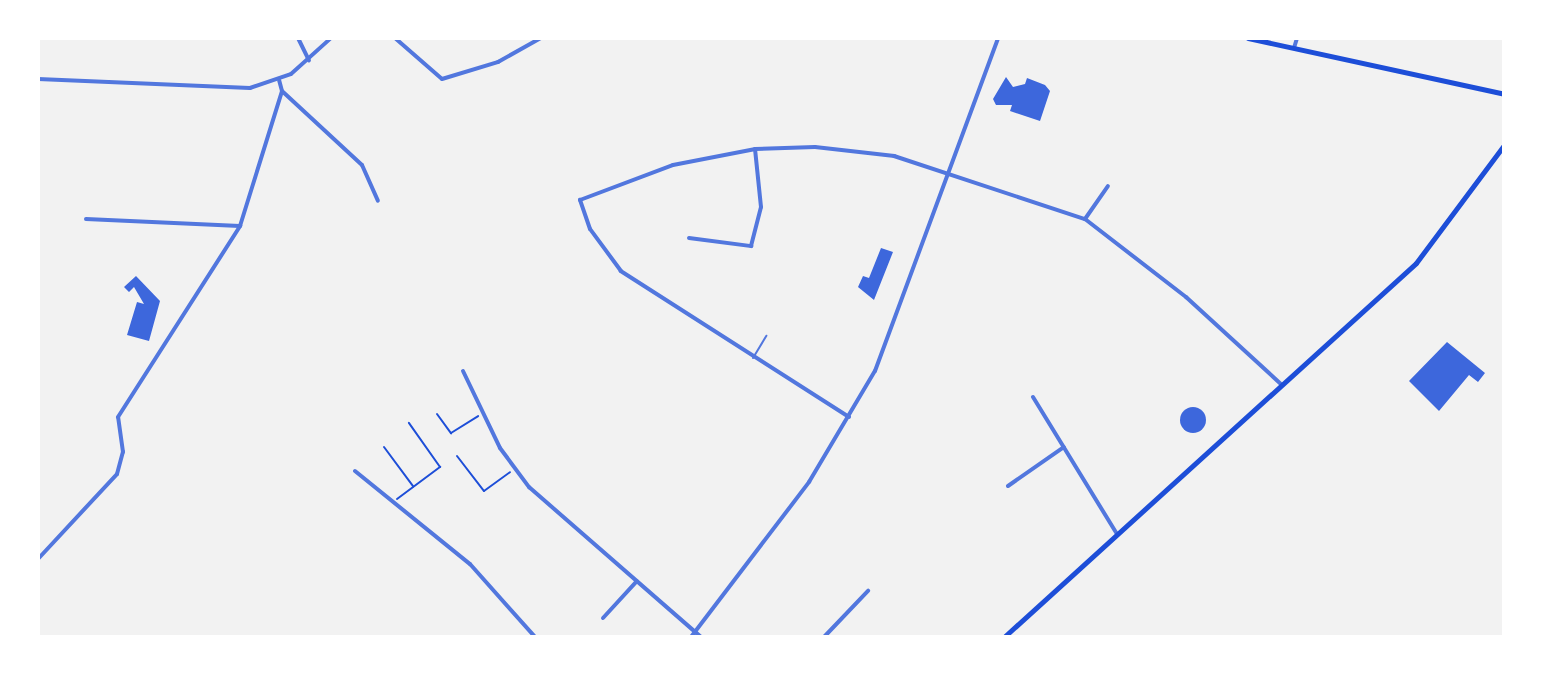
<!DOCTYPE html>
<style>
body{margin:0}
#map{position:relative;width:1542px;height:675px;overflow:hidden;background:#f2f2f2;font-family:"Sofia Sans Condensed",sans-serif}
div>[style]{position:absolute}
.building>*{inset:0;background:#3d67dc}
.round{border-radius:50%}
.path>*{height:2px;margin:-1px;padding:0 1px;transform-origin:1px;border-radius:1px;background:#1d4ed8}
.service>*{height:2px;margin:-1px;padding:0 1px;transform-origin:1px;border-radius:1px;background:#5277de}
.minor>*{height:4px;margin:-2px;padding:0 2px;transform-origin:2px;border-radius:2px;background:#5277de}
.tertiary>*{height:4px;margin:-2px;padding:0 2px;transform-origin:2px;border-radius:2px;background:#5277de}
.secondary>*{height:5px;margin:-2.5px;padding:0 2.5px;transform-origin:2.5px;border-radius:2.5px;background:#1d4ed8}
span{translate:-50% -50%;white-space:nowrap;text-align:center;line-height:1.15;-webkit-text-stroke:8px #fff;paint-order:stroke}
.frame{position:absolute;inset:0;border:40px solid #fff;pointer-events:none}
</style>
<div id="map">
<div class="building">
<div style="clip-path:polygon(1006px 77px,1013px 87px,1025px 84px,1027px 78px,1045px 85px,1050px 91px,1040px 121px,1010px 111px,1012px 105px,996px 105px,993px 99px)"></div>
<div style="clip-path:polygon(881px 248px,893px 252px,874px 300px,858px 287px,863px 276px,869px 278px)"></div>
<div style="clip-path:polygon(136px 276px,160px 301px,149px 341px,127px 335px,137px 302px,144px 304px,134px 287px,129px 292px,124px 287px)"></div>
<div style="clip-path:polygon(1447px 342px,1485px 373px,1478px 382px,1469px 375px,1439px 411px,1409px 381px)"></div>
<div class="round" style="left:1180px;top:407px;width:26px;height:26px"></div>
</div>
<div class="path">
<div style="left:437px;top:414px;width:24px;rotate:54deg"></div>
<div style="left:451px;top:433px;width:32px;rotate:-32deg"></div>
<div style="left:384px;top:447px;width:49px;rotate:53.4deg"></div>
<div style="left:457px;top:456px;width:44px;rotate:52.4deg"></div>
<div style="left:484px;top:491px;width:32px;rotate:-36deg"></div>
<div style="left:397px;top:499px;width:54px;rotate:-36.7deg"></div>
<div style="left:440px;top:467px;width:54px;rotate:-125.2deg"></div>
</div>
<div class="service">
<div style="left:753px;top:358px;width:26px;rotate:-59deg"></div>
</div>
<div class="minor">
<div style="left:298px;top:38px;width:25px;rotate:64deg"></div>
<div style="left:395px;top:38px;width:62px;rotate:41.1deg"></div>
<div style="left:442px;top:79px;width:59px;rotate:-16.9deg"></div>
<div style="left:498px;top:62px;width:49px;rotate:-29.2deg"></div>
<div style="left:1294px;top:48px;width:10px;rotate:-73deg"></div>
<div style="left:38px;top:79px;width:212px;rotate:2.4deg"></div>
<div style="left:250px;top:88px;width:43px;rotate:-18.9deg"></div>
<div style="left:291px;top:74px;width:54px;rotate:-42deg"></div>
<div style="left:282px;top:91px;width:109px;rotate:42.8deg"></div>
<div style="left:362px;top:165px;width:39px;rotate:66deg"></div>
<div style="left:86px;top:219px;width:154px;rotate:2.6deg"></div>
<div style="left:1085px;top:219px;width:40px;rotate:-55.1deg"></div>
<div style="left:689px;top:238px;width:63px;rotate:7.4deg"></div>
<div style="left:751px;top:246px;width:40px;rotate:-75.6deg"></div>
<div style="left:761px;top:207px;width:58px;rotate:-95.9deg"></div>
<div style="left:463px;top:371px;width:85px;rotate:64.3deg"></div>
<div style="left:500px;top:448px;width:49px;rotate:53.4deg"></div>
<div style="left:529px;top:487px;width:228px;rotate:41.1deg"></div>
<div style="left:1033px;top:397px;width:161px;rotate:58.5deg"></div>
<div style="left:849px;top:417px;width:271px;rotate:-147.4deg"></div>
<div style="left:621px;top:271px;width:52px;rotate:-126.4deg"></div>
<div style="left:590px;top:229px;width:31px;rotate:-109deg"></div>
<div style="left:580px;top:200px;width:99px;rotate:-20.6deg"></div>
<div style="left:673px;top:165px;width:84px;rotate:-11deg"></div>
<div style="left:755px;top:149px;width:60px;rotate:-1.9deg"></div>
<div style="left:815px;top:147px;width:80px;rotate:6.5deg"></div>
<div style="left:894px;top:156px;width:201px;rotate:18.3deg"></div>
<div style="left:1085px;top:219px;width:128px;rotate:37.7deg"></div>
<div style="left:1186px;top:297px;width:129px;rotate:42.5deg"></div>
<div style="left:355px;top:471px;width:148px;rotate:39deg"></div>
<div style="left:470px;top:564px;width:98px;rotate:48.3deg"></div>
<div style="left:1008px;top:486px;width:68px;rotate:-34.9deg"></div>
<div style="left:38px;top:559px;width:116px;rotate:-47.1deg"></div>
<div style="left:117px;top:474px;width:23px;rotate:-75deg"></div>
<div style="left:123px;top:452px;width:35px;rotate:-98deg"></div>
<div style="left:118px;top:417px;width:227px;rotate:-57.4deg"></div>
<div style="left:240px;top:226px;width:141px;rotate:-72.7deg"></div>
<div style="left:282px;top:91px;width:11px;rotate:-105deg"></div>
<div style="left:603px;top:618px;width:50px;rotate:-47.4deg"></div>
<div style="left:824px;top:637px;width:64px;rotate:-46.3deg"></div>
</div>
<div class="tertiary">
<div style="left:691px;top:637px;width:195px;rotate:-52.7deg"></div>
<div style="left:809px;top:482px;width:129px;rotate:-59.3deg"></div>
<div style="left:875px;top:371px;width:355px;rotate:-69.7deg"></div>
</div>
<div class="secondary">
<div style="left:1248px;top:38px;width:262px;rotate:12.3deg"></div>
<div style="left:1004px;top:637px;width:556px;rotate:-42.23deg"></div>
<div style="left:1416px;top:263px;width:147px;rotate:-53.3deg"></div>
</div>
<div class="frame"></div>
</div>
